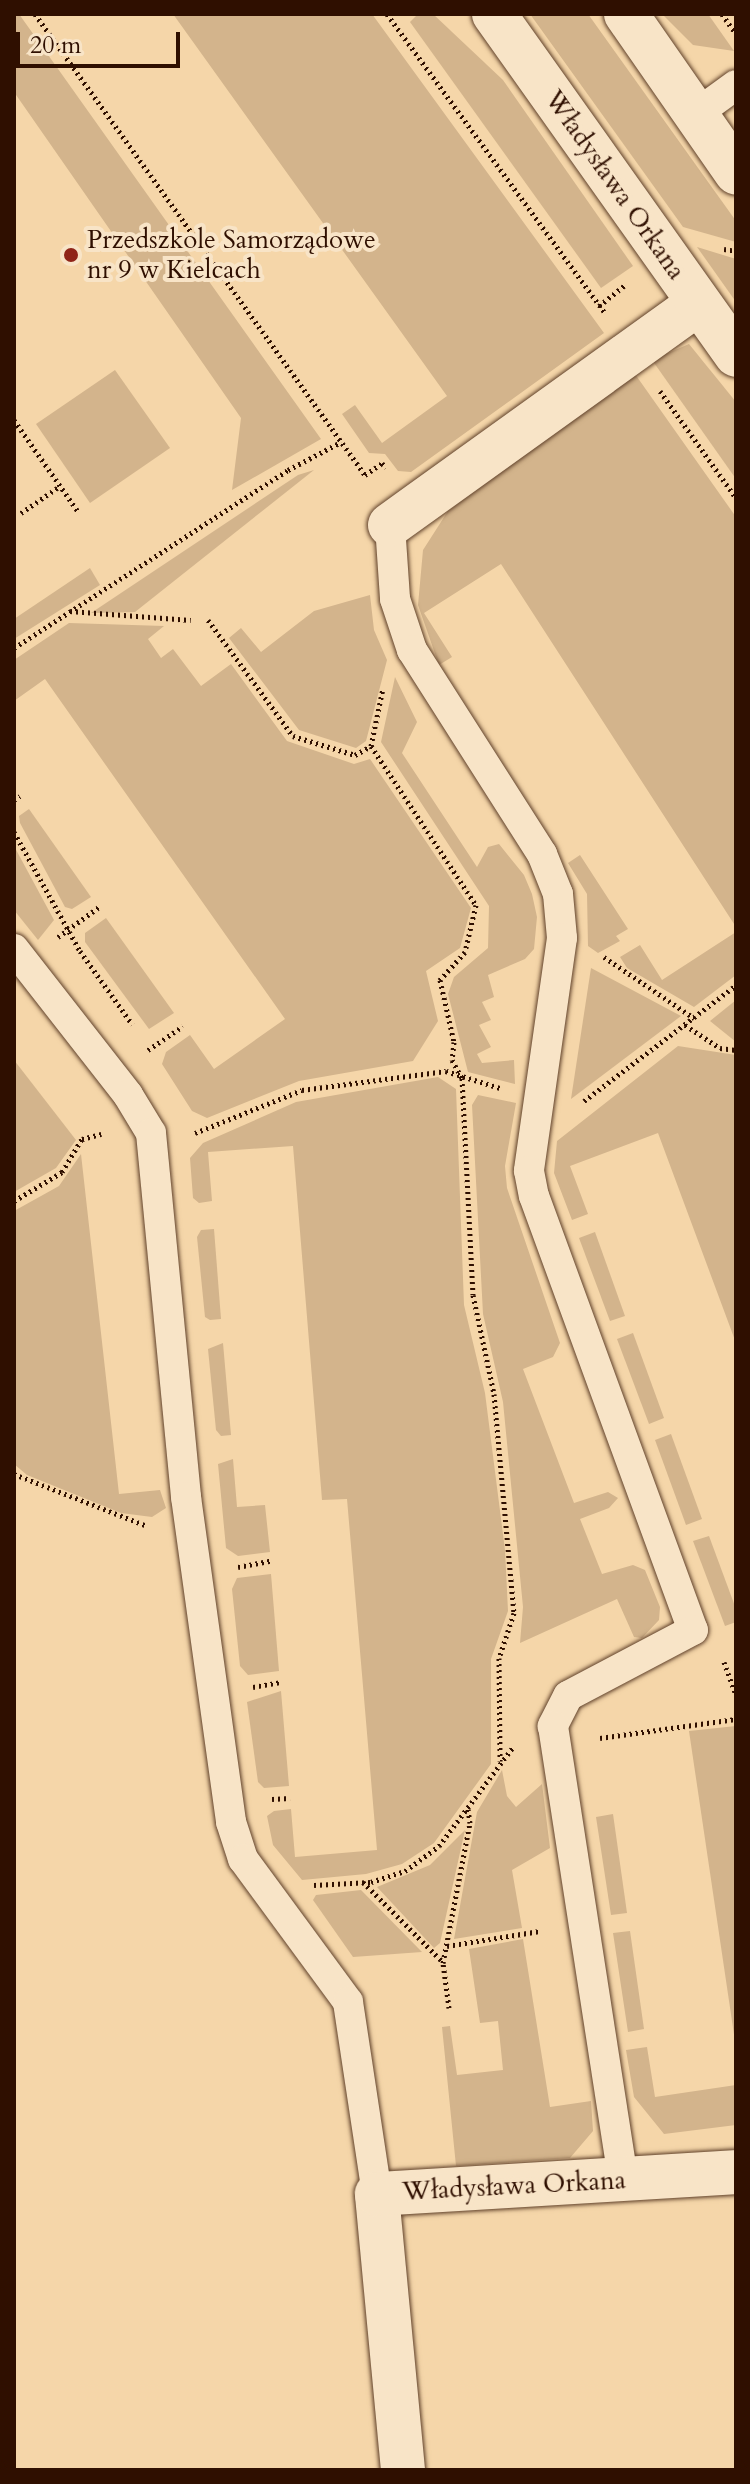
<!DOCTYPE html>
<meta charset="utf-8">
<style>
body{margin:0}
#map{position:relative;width:750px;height:2484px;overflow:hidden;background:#f5d6a9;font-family:Cardo,serif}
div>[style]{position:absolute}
.green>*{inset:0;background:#d3b48c}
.path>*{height:5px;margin-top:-2.5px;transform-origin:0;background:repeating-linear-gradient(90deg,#2f0f00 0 2px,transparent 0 6px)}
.roads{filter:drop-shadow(0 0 2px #60412a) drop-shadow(0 0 2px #60412a)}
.service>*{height:30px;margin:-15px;padding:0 15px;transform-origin:15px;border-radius:15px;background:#f8e4c7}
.minor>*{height:44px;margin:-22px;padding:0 22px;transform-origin:22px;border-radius:22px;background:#f8e4c7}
.tertiary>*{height:44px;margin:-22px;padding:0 22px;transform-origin:22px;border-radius:22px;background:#f8e4c7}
.dots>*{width:22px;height:22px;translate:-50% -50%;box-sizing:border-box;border:4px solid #f8e4c7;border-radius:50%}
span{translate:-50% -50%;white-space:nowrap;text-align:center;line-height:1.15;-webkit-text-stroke:8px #f8e4c7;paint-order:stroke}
.street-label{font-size:26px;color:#2f0f00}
.poi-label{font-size:26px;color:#2f0f00}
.left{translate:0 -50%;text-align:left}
.frame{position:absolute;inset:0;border:16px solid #2f0f00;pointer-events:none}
.scale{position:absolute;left:16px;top:32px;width:164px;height:36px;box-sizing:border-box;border:4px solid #2f0f00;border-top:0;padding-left:10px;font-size:24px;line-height:28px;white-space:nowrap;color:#2f0f00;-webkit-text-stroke:6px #f8e4c7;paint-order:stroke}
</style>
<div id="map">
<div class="green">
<div style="clip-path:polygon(14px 14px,19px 14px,321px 439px,232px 490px,241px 418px,14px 92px)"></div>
<div style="clip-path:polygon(173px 14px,372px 14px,604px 333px,411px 472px,398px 471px,385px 454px,369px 453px,342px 414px,355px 405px,382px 443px,447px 396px)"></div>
<div style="clip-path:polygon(418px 14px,433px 14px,503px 80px,633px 266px,601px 288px,410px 22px)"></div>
<div style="clip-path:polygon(530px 14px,588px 14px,736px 221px,736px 242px,683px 227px)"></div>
<div style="clip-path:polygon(662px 14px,708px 14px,734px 51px,693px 45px)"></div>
<div style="clip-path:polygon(697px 247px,736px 259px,736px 302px)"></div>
<div style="clip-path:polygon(689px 344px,736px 402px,736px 479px,652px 360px)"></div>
<div style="clip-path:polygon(115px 370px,170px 448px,90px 503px,36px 424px)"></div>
<div style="clip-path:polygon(635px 374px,736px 517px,736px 927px,501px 564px,424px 613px,452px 657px,439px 665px,418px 605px,423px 550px,448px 511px)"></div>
<div style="clip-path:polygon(314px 470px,135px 612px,91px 613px,298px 475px)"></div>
<div style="clip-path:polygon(90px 568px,100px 585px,14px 639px,14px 619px)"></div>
<div style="clip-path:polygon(370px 595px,374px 630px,387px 660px,366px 741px,356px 748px,299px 730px,229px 638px,241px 628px,261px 652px,314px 611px)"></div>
<div style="clip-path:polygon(69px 623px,164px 626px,148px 639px,161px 658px,173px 649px,201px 686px,231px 664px,287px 741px,354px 764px,370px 759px,471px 908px,460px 948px,426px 971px,438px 1021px,413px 1061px,299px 1081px,207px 1118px,192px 1111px,162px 1064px,166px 1052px,190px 1035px,214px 1069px,285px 1019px,45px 679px,14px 701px,14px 660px)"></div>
<div style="clip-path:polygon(395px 677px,417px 722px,402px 753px,477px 867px,488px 847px,499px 844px,524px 875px,532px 894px,537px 917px,534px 949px,525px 959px,488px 975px,494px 997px,482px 1002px,491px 1020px,479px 1025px,491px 1047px,477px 1054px,482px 1063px,514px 1060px,515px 1084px,468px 1072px,448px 994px,454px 977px,488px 948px,489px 906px,381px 742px)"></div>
<div style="clip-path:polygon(29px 809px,91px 897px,72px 909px,65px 907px,20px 823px,19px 816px)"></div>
<div style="clip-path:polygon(14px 846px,54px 920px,38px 940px,14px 910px)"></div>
<div style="clip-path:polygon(580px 855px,628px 929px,616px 936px,620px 941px,598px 953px,588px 946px,587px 894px,568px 863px)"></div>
<div style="clip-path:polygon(106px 918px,174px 1013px,149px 1029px,85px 942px,85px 933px)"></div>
<div style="clip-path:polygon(736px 932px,736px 975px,694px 1007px,627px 968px,620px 957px,640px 945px,662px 980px)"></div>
<div style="clip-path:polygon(591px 968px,681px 1016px,571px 1099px)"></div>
<div style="clip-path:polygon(736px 1000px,736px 1042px,710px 1021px)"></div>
<div style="clip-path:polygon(678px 1046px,736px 1055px,736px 1343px,658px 1133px,570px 1166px,588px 1214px,572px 1220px,554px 1173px,557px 1141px)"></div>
<div style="clip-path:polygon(14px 1060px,76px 1140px,56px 1168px,14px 1192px)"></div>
<div style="clip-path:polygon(438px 1077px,456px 1089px,464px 1305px,485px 1393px,505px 1550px,508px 1611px,491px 1659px,491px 1764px,434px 1843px,402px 1864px,366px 1874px,302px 1880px,273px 1845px,267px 1816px,274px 1811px,291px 1809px,295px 1857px,377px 1850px,347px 1499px,322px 1500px,293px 1146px,208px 1152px,212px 1201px,199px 1203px,193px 1198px,190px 1158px,203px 1143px,296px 1102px)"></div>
<div style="clip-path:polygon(478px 1095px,516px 1103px,505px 1166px,507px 1188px,560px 1343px,553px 1357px,523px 1369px,574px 1503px,608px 1492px,618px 1498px,609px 1508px,580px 1519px,602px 1574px,633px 1565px,645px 1570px,660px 1607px,659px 1620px,642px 1638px,634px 1637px,617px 1599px,520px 1643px,523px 1607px,503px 1402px,483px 1314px,472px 1105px)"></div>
<div style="clip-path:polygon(81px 1154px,119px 1494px,160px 1490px,166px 1508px,152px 1517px,121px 1513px,27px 1475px,14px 1464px,14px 1211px,59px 1186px)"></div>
<div style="clip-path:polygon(214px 1229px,221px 1319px,210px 1320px,205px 1317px,197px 1237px,201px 1230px)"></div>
<div style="clip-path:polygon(595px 1232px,625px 1316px,610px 1321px,579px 1238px)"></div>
<div style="clip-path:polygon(633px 1333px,664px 1418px,649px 1424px,617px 1339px)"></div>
<div style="clip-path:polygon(223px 1343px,231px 1435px,221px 1436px,216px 1430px,208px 1349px)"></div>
<div style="clip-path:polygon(671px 1434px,702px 1519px,686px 1525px,655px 1440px)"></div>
<div style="clip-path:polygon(233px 1459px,237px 1507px,265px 1505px,270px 1552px,238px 1556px,226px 1548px,218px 1464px)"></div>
<div style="clip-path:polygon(709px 1536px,736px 1609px,736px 1622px,725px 1626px,693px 1541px)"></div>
<div style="clip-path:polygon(271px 1574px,279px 1671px,248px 1675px,240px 1666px,232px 1589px,237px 1578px)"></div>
<div style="clip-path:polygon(281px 1691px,289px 1786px,264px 1788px,258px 1782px,247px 1702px)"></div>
<div style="clip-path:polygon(736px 1726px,736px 2048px,689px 1731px)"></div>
<div style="clip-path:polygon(502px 1770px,507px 1796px,516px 1807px,542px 1784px,550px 1848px,512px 1870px,522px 1928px,454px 1939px,477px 1812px)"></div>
<div style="clip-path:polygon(613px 1814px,627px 1913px,611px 1915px,596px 1817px)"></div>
<div style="clip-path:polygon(465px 1830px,440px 1943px,434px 1948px,377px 1887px,430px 1865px)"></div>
<div style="clip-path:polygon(361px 1890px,422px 1952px,353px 1957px,313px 1900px,316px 1895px)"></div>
<div style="clip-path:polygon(630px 1931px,644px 2029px,628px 2032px,613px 1933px)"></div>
<div style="clip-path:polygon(523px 1939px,550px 2107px,591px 2101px,593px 2131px,570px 2158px,456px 2166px,442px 2027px,450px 2026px,457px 2075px,503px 2070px,498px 2021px,480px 2023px,469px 1949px)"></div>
<div style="clip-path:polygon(647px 2047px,655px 2097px,736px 2085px,736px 2125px,664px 2134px,634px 2097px,626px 2050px)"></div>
</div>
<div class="path">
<div style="left:35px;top:14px;width:567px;rotate:54.4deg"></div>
<div style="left:387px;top:14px;width:369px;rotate:53.9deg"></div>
<div style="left:722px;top:14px;width:24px;rotate:55deg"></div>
<div style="left:724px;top:249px;width:12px;rotate:9deg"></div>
<div style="left:599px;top:306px;width:35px;rotate:-39deg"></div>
<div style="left:660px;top:391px;width:131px;rotate:54.6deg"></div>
<div style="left:14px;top:420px;width:113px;rotate:55deg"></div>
<div style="left:365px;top:475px;width:21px;rotate:-35deg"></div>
<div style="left:382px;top:463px;width:6px;rotate:51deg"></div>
<div style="left:21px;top:513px;width:47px;rotate:-34.7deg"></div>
<div style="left:70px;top:611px;width:121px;rotate:4.3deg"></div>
<div style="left:208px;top:620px;width:144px;rotate:53.8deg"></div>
<div style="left:293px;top:736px;width:65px;rotate:17deg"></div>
<div style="left:355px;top:755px;width:18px;rotate:-29deg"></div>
<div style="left:371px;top:746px;width:191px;rotate:56.6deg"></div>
<div style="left:476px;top:905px;width:48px;rotate:103.2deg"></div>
<div style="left:465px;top:952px;width:38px;rotate:132deg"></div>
<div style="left:440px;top:980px;width:64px;rotate:77.3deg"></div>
<div style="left:454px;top:1042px;width:18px;rotate:96deg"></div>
<div style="left:452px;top:1060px;width:21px;rotate:61deg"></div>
<div style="left:462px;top:1078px;width:217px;rotate:87.1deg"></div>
<div style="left:473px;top:1295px;width:101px;rotate:78deg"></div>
<div style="left:494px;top:1394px;width:220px;rotate:84.8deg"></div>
<div style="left:514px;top:1613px;width:47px;rotate:108.4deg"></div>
<div style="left:499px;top:1658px;width:103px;rotate:89.4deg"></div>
<div style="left:14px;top:648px;width:327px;rotate:-33deg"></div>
<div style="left:288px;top:470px;width:60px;rotate:-27.8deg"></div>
<div style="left:371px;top:746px;width:59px;rotate:-78.3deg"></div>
<div style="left:14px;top:800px;width:7px;rotate:-34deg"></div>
<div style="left:14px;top:832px;width:136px;rotate:61deg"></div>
<div style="left:80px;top:951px;width:90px;rotate:54.5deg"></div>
<div style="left:58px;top:937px;width:51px;rotate:-36.2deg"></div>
<div style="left:604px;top:957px;width:109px;rotate:34.1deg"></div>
<div style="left:685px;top:1025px;width:42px;rotate:33.3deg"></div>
<div style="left:720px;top:1048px;width:16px;rotate:7deg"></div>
<div style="left:148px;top:1050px;width:42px;rotate:-34.4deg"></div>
<div style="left:584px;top:1101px;width:191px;rotate:-37.3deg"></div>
<div style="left:195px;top:1133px;width:115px;rotate:-21.9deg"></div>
<div style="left:302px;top:1090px;width:145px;rotate:-7.5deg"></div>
<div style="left:446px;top:1071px;width:57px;rotate:17.5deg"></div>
<div style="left:14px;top:1201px;width:56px;rotate:-31.1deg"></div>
<div style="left:62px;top:1172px;width:39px;rotate:-59deg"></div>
<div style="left:82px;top:1139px;width:20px;rotate:-15deg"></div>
<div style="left:14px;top:1474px;width:141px;rotate:21.3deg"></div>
<div style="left:238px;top:1567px;width:33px;rotate:-11deg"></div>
<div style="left:724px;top:1662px;width:35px;rotate:70deg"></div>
<div style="left:253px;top:1687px;width:28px;rotate:-10deg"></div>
<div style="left:600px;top:1738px;width:137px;rotate:-8deg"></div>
<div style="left:272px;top:1799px;width:18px;rotate:-3deg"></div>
<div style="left:363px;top:1882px;width:113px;rotate:45deg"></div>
<div style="left:314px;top:1885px;width:57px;rotate:-3deg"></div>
<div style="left:371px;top:1882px;width:36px;rotate:-18deg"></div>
<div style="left:405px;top:1871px;width:42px;rotate:-36.3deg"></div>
<div style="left:439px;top:1846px;width:124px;rotate:-53.2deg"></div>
<div style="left:447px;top:1946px;width:94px;rotate:-9.2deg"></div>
<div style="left:449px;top:2008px;width:45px;rotate:-97.6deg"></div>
<div style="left:443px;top:1963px;width:143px;rotate:-79.1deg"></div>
<div style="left:470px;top:1823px;width:14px;rotate:-98deg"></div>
</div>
<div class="roads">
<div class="service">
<div style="left:696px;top:114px;width:49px;rotate:-35.9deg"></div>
<div style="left:390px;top:525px;width:74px;rotate:86.1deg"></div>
<div style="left:395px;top:599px;width:54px;rotate:71.6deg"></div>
<div style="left:412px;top:650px;width:242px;rotate:57.5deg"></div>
<div style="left:542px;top:854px;width:43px;rotate:68.2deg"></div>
<div style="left:558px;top:894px;width:44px;rotate:84.8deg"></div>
<div style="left:562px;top:938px;width:235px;rotate:98.1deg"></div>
<div style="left:529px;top:1171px;width:25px;rotate:79deg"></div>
<div style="left:534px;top:1196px;width:462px;rotate:69.9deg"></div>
<div style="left:693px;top:1630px;width:141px;rotate:152.2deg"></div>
<div style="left:568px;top:1696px;width:34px;rotate:117deg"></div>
<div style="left:553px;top:1726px;width:459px;rotate:81.2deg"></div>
<div style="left:14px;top:949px;width:185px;rotate:52deg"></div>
<div style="left:128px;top:1095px;width:44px;rotate:58.8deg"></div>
<div style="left:151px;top:1133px;width:366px;rotate:84.5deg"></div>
<div style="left:186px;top:1497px;width:328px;rotate:82.1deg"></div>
<div style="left:231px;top:1822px;width:39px;rotate:72deg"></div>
<div style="left:243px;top:1859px;width:177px;rotate:53.7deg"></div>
<div style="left:348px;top:2002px;width:194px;rotate:81.4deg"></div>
</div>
<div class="minor">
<div style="left:390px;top:525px;width:380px;rotate:-35.7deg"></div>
<div style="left:403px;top:2470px;width:277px;rotate:-95.4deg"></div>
<div style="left:377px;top:2194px;width:360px;rotate:-3.5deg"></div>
</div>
<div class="tertiary">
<div style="left:494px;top:14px;width:418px;rotate:54.6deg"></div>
<div style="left:626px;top:14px;width:193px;rotate:55.2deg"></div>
</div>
</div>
<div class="dots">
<div style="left:71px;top:255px;background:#8f2418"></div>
</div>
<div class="street-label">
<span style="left:615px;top:185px;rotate:55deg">Władysława Orkana</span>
<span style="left:514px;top:2186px;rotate:-3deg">Władysława Orkana</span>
</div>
<div class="poi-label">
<span class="left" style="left:87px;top:255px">Przedszkole Samorządowe<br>nr 9 w Kielcach</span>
</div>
<div class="frame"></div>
<div class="scale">20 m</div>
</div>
